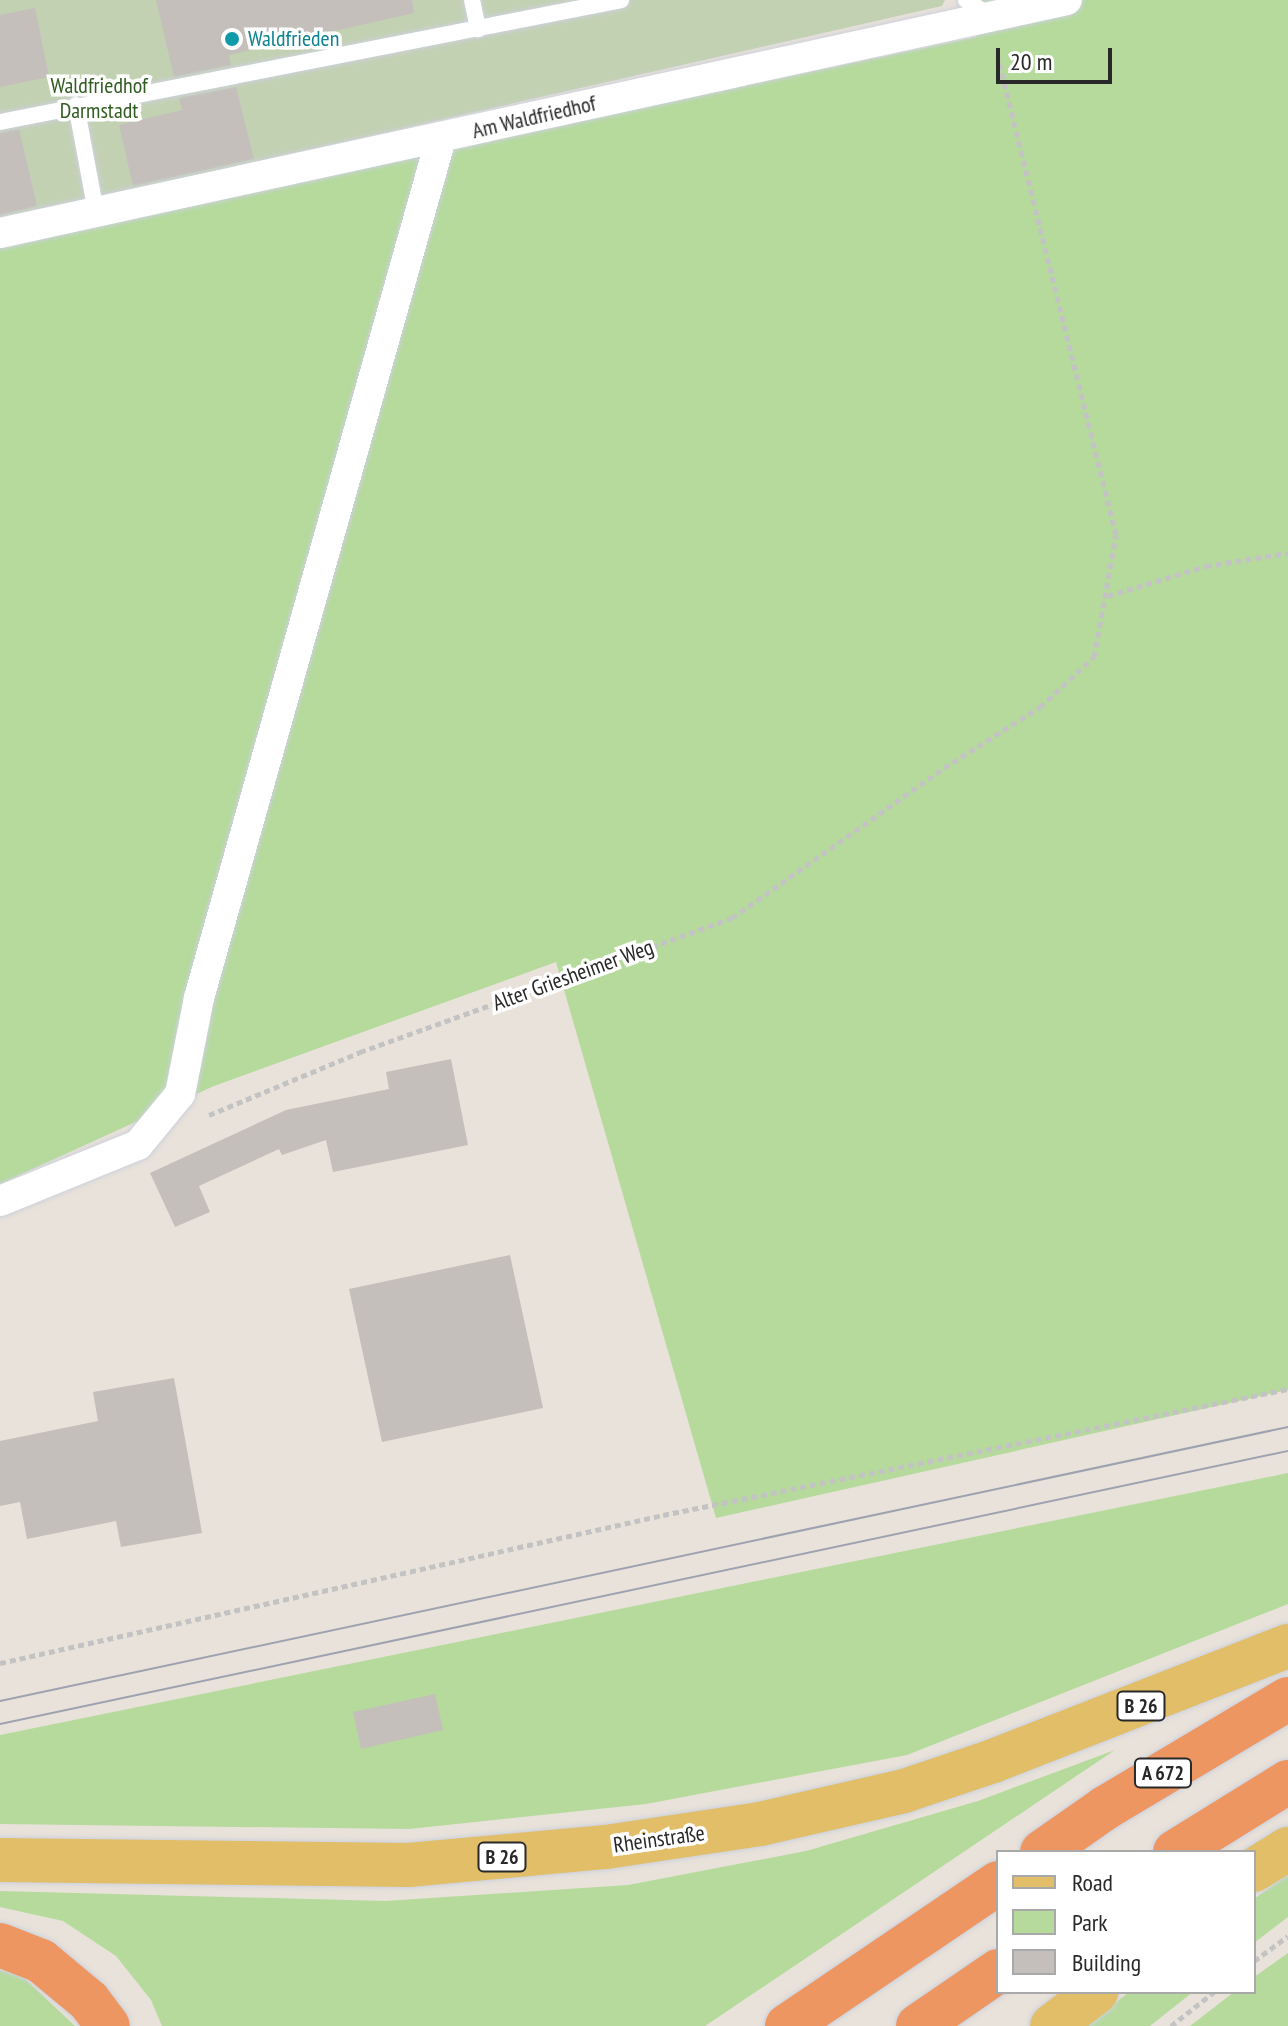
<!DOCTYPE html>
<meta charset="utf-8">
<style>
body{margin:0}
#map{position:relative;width:1288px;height:2026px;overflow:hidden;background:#e9e2da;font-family:"PT Sans Narrow",sans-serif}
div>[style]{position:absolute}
.green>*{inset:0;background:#b5da9c}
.cemetery>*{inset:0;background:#c3d1b3}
.building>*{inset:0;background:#c4bfba}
.path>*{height:5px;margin-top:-2.5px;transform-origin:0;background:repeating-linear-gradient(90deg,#c3c3c3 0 6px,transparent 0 10px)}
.roads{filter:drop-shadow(0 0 2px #cdd1db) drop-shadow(0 0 2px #cdd1db)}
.lane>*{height:16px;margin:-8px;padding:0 8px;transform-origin:8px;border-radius:8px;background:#fff}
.street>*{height:30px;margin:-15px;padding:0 15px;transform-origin:15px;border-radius:15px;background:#fff}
.primary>*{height:44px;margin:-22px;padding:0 22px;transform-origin:22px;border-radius:22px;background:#e1be67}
.highway>*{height:44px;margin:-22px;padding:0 22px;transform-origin:22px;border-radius:22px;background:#ed9661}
.tram>*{height:2px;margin:-1px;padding:0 1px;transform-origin:1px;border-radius:1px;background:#9ea2b0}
.dots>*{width:22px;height:22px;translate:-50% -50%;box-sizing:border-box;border:4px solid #fff;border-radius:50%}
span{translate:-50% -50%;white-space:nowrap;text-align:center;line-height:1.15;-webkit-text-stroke:7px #fff;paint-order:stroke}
.shield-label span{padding:2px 6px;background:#fff;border:2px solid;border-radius:6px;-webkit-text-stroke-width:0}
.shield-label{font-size:20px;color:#282828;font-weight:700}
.culture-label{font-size:22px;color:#0d838f}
.left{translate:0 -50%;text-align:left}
.park-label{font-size:22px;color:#305c20}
.street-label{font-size:22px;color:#282828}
.legend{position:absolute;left:996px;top:1850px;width:260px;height:144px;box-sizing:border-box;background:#fff;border:2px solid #a9a9a9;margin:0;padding:10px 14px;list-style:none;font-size:24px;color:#282828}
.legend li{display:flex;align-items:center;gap:16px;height:40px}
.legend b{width:40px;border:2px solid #a9a9a9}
.scale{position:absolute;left:996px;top:48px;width:116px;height:36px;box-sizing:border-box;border:4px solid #282828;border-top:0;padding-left:10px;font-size:24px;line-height:28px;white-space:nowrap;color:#282828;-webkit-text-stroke:6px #fff;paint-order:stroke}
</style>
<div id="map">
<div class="green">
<div style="clip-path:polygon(968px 0,1288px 0,1288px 1390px,716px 1518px,556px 962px,214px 1086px,0 1184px,0 242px,976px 37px)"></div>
<div style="clip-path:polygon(1288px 1473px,1288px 1604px,907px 1755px,646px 1804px,409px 1829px,0 1824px,0 1735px)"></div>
<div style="clip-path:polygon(1115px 1750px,705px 2026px,162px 2026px,151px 2000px,116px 1956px,63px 1921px,0 1907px,0 1891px,385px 1901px,628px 1885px,806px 1851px,978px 1801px)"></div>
<div style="clip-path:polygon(1288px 1874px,1288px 1917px,1254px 1943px,1254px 1899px)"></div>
<div style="clip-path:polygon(1288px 1953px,1288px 2026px,1190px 2026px,1234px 1992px,1254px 1992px,1254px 1977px)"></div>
<div style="clip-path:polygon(0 1970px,23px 1977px,75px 2026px,0 2026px)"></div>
<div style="clip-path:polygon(1129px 1992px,1193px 1992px,1150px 2026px,1086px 2026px)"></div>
</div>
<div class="cemetery">
<div style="clip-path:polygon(0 0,945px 0,942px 6px,0 220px)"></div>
</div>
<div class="building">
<div style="clip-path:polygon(156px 0,412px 0,414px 13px,229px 55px,231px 65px,174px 77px)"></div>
<div style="clip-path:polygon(35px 8px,49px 77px,0 87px,0 15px)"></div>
<div style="clip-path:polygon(236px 87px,254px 159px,133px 186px,119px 125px,182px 110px,179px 98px)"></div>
<div style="clip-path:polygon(19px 129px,37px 206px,0 215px,0 133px)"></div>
<div style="clip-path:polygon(451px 1059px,468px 1145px,333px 1172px,326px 1140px,282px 1155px,279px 1149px,199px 1186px,210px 1212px,175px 1227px,150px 1173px,286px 1110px,389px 1089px,386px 1072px)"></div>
<div style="clip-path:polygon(510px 1255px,543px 1408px,382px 1442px,349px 1289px)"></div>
<div style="clip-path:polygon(174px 1378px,202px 1533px,121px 1547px,116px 1521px,27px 1539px,20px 1502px,0 1506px,0 1441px,98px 1421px,93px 1392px)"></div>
<div style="clip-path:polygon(435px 1694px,443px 1730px,361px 1749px,353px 1712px)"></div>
</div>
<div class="path">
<div style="left:1108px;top:596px;width:102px;rotate:-17deg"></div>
<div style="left:1206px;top:566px;width:83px;rotate:-9deg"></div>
<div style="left:209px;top:1115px;width:164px;rotate:-22.6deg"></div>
<div style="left:360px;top:1052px;width:395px;rotate:-19.8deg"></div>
<div style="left:732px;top:918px;width:260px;rotate:-35.3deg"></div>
<div style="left:944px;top:768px;width:114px;rotate:-32.4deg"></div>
<div style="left:1040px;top:707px;width:74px;rotate:-42.8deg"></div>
<div style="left:1094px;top:657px;width:124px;rotate:-79.8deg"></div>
<div style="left:1116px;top:535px;width:500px;rotate:-103.9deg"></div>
<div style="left:0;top:1663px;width:679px;rotate:-12.58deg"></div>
<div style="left:663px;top:1515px;width:638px;rotate:-11.4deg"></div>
<div style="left:1254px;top:1961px;width:42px;rotate:-36.3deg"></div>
<div style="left:1171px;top:2026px;width:55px;rotate:-38.3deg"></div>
</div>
<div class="roads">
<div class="lane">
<div style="left:472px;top:0;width:30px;rotate:78deg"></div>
<div style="left:966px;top:0;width:25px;rotate:34deg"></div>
<div style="left:76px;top:105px;width:109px;rotate:79.4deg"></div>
<div style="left:0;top:122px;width:633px;rotate:-11.11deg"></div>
</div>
<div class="street">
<div style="left:0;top:233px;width:1092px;rotate:-12.32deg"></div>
<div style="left:0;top:1201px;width:149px;rotate:-22.1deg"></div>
<div style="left:138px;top:1145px;width:66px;rotate:-50.5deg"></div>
<div style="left:180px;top:1094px;width:98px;rotate:-78.8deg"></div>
<div style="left:199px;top:998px;width:893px;rotate:-74.28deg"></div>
</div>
<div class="primary">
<div style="left:0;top:1860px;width:408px;rotate:0.7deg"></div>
<div style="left:408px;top:1865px;width:199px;rotate:-5.2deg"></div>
<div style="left:606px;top:1847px;width:156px;rotate:-8.5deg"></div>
<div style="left:760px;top:1824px;width:148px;rotate:-12.9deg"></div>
<div style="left:904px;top:1791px;width:94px;rotate:-18.6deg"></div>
<div style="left:993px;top:1761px;width:317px;rotate:-21.3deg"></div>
<div style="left:1254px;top:1870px;width:40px;rotate:-32deg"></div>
<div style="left:1052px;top:2026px;width:56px;rotate:-37.7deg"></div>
</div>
<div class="highway">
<div style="left:1042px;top:1852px;width:77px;rotate:-34.9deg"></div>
<div style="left:1105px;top:1808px;width:213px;rotate:-30.8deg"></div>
<div style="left:1175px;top:1852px;width:133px;rotate:-31.8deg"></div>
<div style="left:0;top:1945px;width:44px;rotate:21.3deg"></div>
<div style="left:41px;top:1961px;width:62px;rotate:39.8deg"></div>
<div style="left:89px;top:2001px;width:31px;rotate:53deg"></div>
<div style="left:787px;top:2026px;width:255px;rotate:-34.1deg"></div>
<div style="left:918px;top:2026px;width:97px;rotate:-34.5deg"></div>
</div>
</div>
<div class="tram">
<div style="left:0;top:1701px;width:1317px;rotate:-12.01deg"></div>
<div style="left:0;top:1724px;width:1317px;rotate:-11.97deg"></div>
</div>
<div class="dots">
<div style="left:232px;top:39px;background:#0f9aa8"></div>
</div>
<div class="shield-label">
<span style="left:1141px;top:1706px">B 26</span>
<span style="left:1163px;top:1773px">A 672</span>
<span style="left:502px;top:1857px">B 26</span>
</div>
<div class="culture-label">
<span class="left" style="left:248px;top:39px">Waldfrieden</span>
</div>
<div class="park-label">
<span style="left:99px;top:98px">Waldfriedhof<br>Darmstadt</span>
</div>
<div class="street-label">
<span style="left:534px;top:117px;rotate:-13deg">Am Waldfriedhof</span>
<span style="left:573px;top:975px;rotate:-20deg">Alter Griesheimer Weg</span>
<span style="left:659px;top:1839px;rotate:-8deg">Rheinstraße</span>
</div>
<ul class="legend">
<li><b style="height:10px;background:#e1be67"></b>Road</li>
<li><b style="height:22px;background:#b5da9c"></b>Park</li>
<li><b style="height:22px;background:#c4bfba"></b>Building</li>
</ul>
<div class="scale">20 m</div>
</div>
